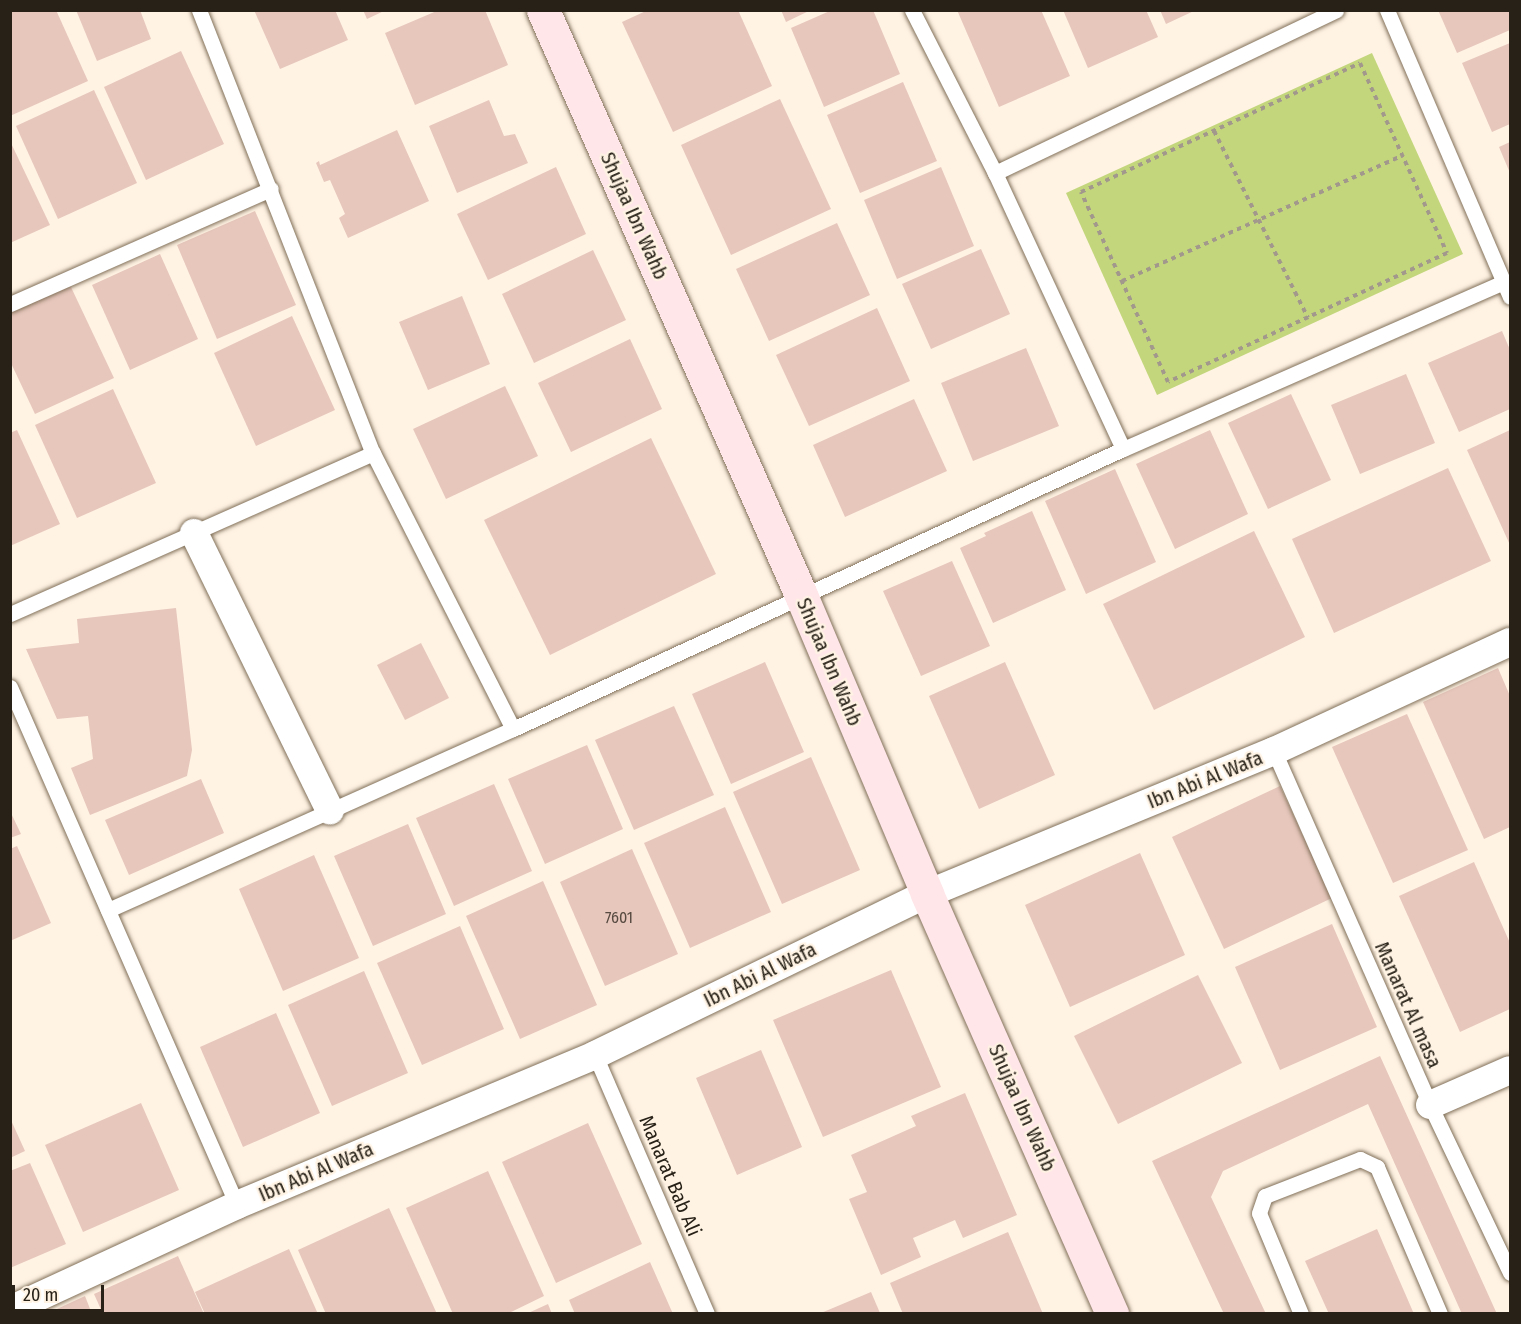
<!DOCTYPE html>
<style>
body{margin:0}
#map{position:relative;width:1521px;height:1324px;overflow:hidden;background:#fff3e4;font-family:"Fira Sans Condensed",sans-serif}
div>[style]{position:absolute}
.green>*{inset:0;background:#c3d67c}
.building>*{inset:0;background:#e7c7bc}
.path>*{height:4px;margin-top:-2px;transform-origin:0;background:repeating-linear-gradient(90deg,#a2998c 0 4.5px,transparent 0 9px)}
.roads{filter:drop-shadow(0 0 2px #817059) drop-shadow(0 0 2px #817059)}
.lane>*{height:15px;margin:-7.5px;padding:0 7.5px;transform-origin:7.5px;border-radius:7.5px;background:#fff}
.street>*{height:28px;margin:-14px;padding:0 14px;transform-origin:14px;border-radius:14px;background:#fff}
.secondary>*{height:33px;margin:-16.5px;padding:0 16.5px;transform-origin:16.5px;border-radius:16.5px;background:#ffe6e8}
span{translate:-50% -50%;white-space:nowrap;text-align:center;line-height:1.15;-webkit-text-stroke:4.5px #fff3e4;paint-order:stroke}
.number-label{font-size:16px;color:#574a40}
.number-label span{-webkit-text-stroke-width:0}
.street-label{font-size:20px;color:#272117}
.frame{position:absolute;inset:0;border:12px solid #272117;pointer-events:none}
.scale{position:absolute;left:12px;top:1285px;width:92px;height:27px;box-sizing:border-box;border:3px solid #272117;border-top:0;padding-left:8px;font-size:18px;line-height:21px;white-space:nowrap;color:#272117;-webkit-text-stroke:4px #fff3e4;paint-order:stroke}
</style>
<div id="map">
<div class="green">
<div style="clip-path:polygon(1372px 53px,1463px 254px,1157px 395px,1066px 193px)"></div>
</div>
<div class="building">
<div style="clip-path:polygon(10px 10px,56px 10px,88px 81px,10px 116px)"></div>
<div style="clip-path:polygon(76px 10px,140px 10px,151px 39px,97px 61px)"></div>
<div style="clip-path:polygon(254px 10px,335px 10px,348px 40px,280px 69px)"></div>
<div style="clip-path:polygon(363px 10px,386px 10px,367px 19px)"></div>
<div style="clip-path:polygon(439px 10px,485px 10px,508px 65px,415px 105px,385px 33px)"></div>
<div style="clip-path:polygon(648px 10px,738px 10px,772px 86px,673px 132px,622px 22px)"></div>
<div style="clip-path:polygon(781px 10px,811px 10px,786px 22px)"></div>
<div style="clip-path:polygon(832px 10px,873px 10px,900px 74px,824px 107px,791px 28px)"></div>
<div style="clip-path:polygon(957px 10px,1041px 10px,1070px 76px,999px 107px)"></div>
<div style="clip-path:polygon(1063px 10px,1146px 10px,1158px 37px,1088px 68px)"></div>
<div style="clip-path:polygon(1160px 10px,1196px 10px,1166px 24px)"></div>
<div style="clip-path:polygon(1438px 10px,1510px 10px,1510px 30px,1457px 53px)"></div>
<div style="clip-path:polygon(1510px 43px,1510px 124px,1492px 132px,1462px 63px)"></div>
<div style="clip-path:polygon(181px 51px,224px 144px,146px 180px,104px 87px)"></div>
<div style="clip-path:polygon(903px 82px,937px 161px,860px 193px,827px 115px)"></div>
<div style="clip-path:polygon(94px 90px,137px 183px,58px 219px,16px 126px)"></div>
<div style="clip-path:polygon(780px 99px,831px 209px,731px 255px,681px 145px)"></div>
<div style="clip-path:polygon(489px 100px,504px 136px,515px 134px,528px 163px,457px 193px,429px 126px)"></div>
<div style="clip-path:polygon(397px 130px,429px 201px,348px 238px,339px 218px,345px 214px,330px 180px,324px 182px,316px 163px,319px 161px,320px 165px)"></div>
<div style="clip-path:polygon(10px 141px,50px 225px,10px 243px)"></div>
<div style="clip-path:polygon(1510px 142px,1510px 173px,1499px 147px)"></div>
<div style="clip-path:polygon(556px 167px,586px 234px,488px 280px,457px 214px)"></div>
<div style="clip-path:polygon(941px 167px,974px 246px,897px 279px,864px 200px)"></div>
<div style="clip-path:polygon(255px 211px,296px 305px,217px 339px,177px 245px)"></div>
<div style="clip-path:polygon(837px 223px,870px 295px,769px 341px,736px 269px)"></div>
<div style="clip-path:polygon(981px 249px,1010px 314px,931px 349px,902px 284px)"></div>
<div style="clip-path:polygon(593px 250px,626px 320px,534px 363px,502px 294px)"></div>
<div style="clip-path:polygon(160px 254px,198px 339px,130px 370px,92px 285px)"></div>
<div style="clip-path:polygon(70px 285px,114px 378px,35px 414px,10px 361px,10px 313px)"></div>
<div style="clip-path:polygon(462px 296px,490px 364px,428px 390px,399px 322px)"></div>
<div style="clip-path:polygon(877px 308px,910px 381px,809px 426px,776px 355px)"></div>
<div style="clip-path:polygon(292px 316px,335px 410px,256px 446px,214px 353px)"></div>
<div style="clip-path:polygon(1502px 331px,1510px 350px,1510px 409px,1459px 432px,1428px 363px)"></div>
<div style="clip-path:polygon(630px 339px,662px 409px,571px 452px,538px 383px)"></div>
<div style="clip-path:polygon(1026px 348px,1059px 426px,973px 461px,941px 383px)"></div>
<div style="clip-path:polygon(1406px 374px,1435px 443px,1360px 474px,1331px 405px)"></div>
<div style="clip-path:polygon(505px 386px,538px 456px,446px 499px,413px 429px)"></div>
<div style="clip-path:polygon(113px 389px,156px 483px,77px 518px,35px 425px)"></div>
<div style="clip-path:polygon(1291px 394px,1331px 480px,1268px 509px,1228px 423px)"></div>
<div style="clip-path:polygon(914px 399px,947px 471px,845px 517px,813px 445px)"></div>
<div style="clip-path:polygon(17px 430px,60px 524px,10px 546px,10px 433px)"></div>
<div style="clip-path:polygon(1210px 430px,1248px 514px,1175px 549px,1136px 464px)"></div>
<div style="clip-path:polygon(1510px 430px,1510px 545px,1467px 450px)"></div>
<div style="clip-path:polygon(651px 438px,716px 574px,550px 655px,484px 520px)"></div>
<div style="clip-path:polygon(1448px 468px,1491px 561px,1334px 633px,1292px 539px)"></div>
<div style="clip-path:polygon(1115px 469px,1156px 562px,1086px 594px,1045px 501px)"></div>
<div style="clip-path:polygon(1032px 511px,1066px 590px,993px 623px,960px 548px,986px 536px,984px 533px)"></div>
<div style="clip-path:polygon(1254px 531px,1305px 637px,1154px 710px,1103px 604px)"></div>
<div style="clip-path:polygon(952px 561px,990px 646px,921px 676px,883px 591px)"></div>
<div style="clip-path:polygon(176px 608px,192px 750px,187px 776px,90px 815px,71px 768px,93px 759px,88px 716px,57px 719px,26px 649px,79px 643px,77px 619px)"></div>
<div style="clip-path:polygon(421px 643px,449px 698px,405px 720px,377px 665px)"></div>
<div style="clip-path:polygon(765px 662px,804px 752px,731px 784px,692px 694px)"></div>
<div style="clip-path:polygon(1005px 662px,1055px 775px,979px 809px,929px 696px)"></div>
<div style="clip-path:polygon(1498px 668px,1510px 696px,1510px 827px,1484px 839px,1423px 702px)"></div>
<div style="clip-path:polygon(674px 706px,714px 795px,634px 830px,595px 740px)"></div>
<div style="clip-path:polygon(1407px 714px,1468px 850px,1393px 883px,1332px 747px)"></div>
<div style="clip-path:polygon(587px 745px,623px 829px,545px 864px,508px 779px)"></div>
<div style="clip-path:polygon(811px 757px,860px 870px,782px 904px,733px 792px)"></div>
<div style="clip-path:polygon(201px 779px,224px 833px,129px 875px,105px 820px)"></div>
<div style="clip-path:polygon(494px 784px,532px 871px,454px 906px,416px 818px)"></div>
<div style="clip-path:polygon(1280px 786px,1332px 898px,1224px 949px,1172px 837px)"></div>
<div style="clip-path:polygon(725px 807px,771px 912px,690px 948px,644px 843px)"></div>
<div style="clip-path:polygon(10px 811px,21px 834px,10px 838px)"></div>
<div style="clip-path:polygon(408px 824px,446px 914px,373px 946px,334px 856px)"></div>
<div style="clip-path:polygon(17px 846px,51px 923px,10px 941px,10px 849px)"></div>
<div style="clip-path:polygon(632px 849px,678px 954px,605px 986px,560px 882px)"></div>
<div style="clip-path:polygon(1140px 853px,1185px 955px,1070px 1007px,1025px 905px)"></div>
<div style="clip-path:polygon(314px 855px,359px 958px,283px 991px,239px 889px)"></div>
<div style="clip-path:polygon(1474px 862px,1510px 943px,1510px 1009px,1460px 1032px,1399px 896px)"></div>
<div style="clip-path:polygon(543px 881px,597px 1005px,520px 1039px,466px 916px)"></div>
<div style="clip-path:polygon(1332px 924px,1377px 1027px,1280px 1070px,1235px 967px)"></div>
<div style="clip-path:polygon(460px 926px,504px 1029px,422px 1065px,377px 963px)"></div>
<div style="clip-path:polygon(891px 970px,941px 1087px,823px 1137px,773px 1020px)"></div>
<div style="clip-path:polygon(364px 971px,408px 1073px,332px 1106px,288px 1005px)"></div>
<div style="clip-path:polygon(1198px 975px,1242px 1063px,1118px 1124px,1074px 1036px)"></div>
<div style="clip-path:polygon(276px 1013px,320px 1113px,243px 1147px,200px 1047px)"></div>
<div style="clip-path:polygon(761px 1050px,802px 1147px,737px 1175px,696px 1078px)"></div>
<div style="clip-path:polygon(1380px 1056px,1497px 1314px,1462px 1314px,1368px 1104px,1223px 1171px,1211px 1197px,1266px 1314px,1224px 1314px,1152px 1161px)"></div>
<div style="clip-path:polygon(965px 1093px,1017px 1215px,963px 1238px,955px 1220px,913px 1238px,921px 1257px,881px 1275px,849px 1199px,867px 1192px,851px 1155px,916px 1126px,911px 1116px)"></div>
<div style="clip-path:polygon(141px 1103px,179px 1190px,83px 1232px,45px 1145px)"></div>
<div style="clip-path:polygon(10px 1118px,25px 1151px,10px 1158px)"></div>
<div style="clip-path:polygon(588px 1123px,642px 1244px,556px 1283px,502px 1162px)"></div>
<div style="clip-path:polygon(30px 1163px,66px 1244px,10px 1268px,10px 1171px)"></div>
<div style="clip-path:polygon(488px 1171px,544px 1296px,507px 1314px,453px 1314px,406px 1208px)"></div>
<div style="clip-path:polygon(389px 1208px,437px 1314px,326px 1314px,298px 1250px)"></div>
<div style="clip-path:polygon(1377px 1229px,1414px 1314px,1329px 1314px,1305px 1261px)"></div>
<div style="clip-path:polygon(1008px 1232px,1043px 1314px,903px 1314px,890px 1283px)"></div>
<div style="clip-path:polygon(289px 1249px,318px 1314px,205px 1314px,195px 1292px)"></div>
<div style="clip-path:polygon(178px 1256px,204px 1314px,103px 1314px,94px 1294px)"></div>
<div style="clip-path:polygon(650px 1262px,673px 1314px,575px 1314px,569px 1300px)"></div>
<div style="clip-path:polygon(871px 1292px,880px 1313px,821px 1313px)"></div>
<div style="clip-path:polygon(85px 1296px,92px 1314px,46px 1314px)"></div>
<div style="clip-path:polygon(548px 1304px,552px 1314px,526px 1314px)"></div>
</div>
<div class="path">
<div style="left:1360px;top:63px;width:209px;rotate:65.4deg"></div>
<div style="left:1447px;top:253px;width:307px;rotate:155.2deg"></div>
<div style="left:1168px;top:382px;width:209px;rotate:-114.6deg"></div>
<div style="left:1081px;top:192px;width:307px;rotate:-24.8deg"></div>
<div style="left:1214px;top:131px;width:209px;rotate:63.3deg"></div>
<div style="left:1122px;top:281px;width:307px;rotate:-24.1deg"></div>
</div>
<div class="roads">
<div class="lane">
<div style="left:199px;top:10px;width:476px;rotate:68.6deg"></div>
<div style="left:373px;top:453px;width:309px;rotate:63.1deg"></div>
<div style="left:912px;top:10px;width:183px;rotate:63deg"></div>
<div style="left:995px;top:173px;width:304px;rotate:65.1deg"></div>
<div style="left:1387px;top:10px;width:312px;rotate:66.8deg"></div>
<div style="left:995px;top:173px;width:378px;rotate:-25.5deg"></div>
<div style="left:10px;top:304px;width:285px;rotate:-23.8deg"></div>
<div style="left:10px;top:614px;width:397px;rotate:-23.9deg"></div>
<div style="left:10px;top:687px;width:566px;rotate:66.34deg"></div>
<div style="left:1274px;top:751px;width:387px;rotate:66.2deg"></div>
<div style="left:1430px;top:1105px;width:186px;rotate:64.5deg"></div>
<div style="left:108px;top:910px;width:444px;rotate:-24.1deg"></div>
<div style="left:513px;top:729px;width:671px;rotate:-24.66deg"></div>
<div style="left:1123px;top:449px;width:416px;rotate:-23.7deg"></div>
<div style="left:595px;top:1055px;width:282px;rotate:66.6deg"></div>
<div style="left:1301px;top:1314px;width:109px;rotate:-112.6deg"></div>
<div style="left:1259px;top:1213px;width:18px;rotate:-71deg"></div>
<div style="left:1265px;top:1196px;width:102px;rotate:-21.3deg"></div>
<div style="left:1360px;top:1159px;width:19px;rotate:25deg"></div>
<div style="left:1377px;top:1167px;width:160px;rotate:66.8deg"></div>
</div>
<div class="street">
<div style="left:194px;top:533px;width:309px;rotate:63.9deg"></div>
<div style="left:1430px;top:1105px;width:87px;rotate:-23.6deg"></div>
<div style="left:10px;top:1310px;width:250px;rotate:-24.8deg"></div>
<div style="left:237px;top:1205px;width:388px;rotate:-22.7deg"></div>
<div style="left:595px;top:1055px;width:369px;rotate:-25.9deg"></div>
<div style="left:927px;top:894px;width:375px;rotate:-22.4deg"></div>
<div style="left:1274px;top:751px;width:260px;rotate:-24.8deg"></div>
</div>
<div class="secondary">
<div style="left:543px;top:10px;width:639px;rotate:66.2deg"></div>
<div style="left:801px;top:595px;width:324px;rotate:67.1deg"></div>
<div style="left:927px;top:894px;width:459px;rotate:66.2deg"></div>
</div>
</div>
<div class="number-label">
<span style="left:619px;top:918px">7601</span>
</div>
<div class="street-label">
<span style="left:634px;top:216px;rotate:66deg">Shujaa Ibn Wahb</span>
<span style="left:829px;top:662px;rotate:67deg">Shujaa Ibn Wahb</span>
<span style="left:1205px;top:780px;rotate:-22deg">Ibn Abi Al Wafa</span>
<span style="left:760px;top:975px;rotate:-26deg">Ibn Abi Al Wafa</span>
<span style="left:1408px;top:1005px;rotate:66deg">Manarat Al masa</span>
<span style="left:1022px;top:1108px;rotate:66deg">Shujaa Ibn Wahb</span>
<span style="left:316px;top:1172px;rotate:-23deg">Ibn Abi Al Wafa</span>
<span style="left:670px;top:1176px;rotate:67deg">Manarat Bab Ali</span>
</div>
<div class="frame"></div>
<div class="scale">20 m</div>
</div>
